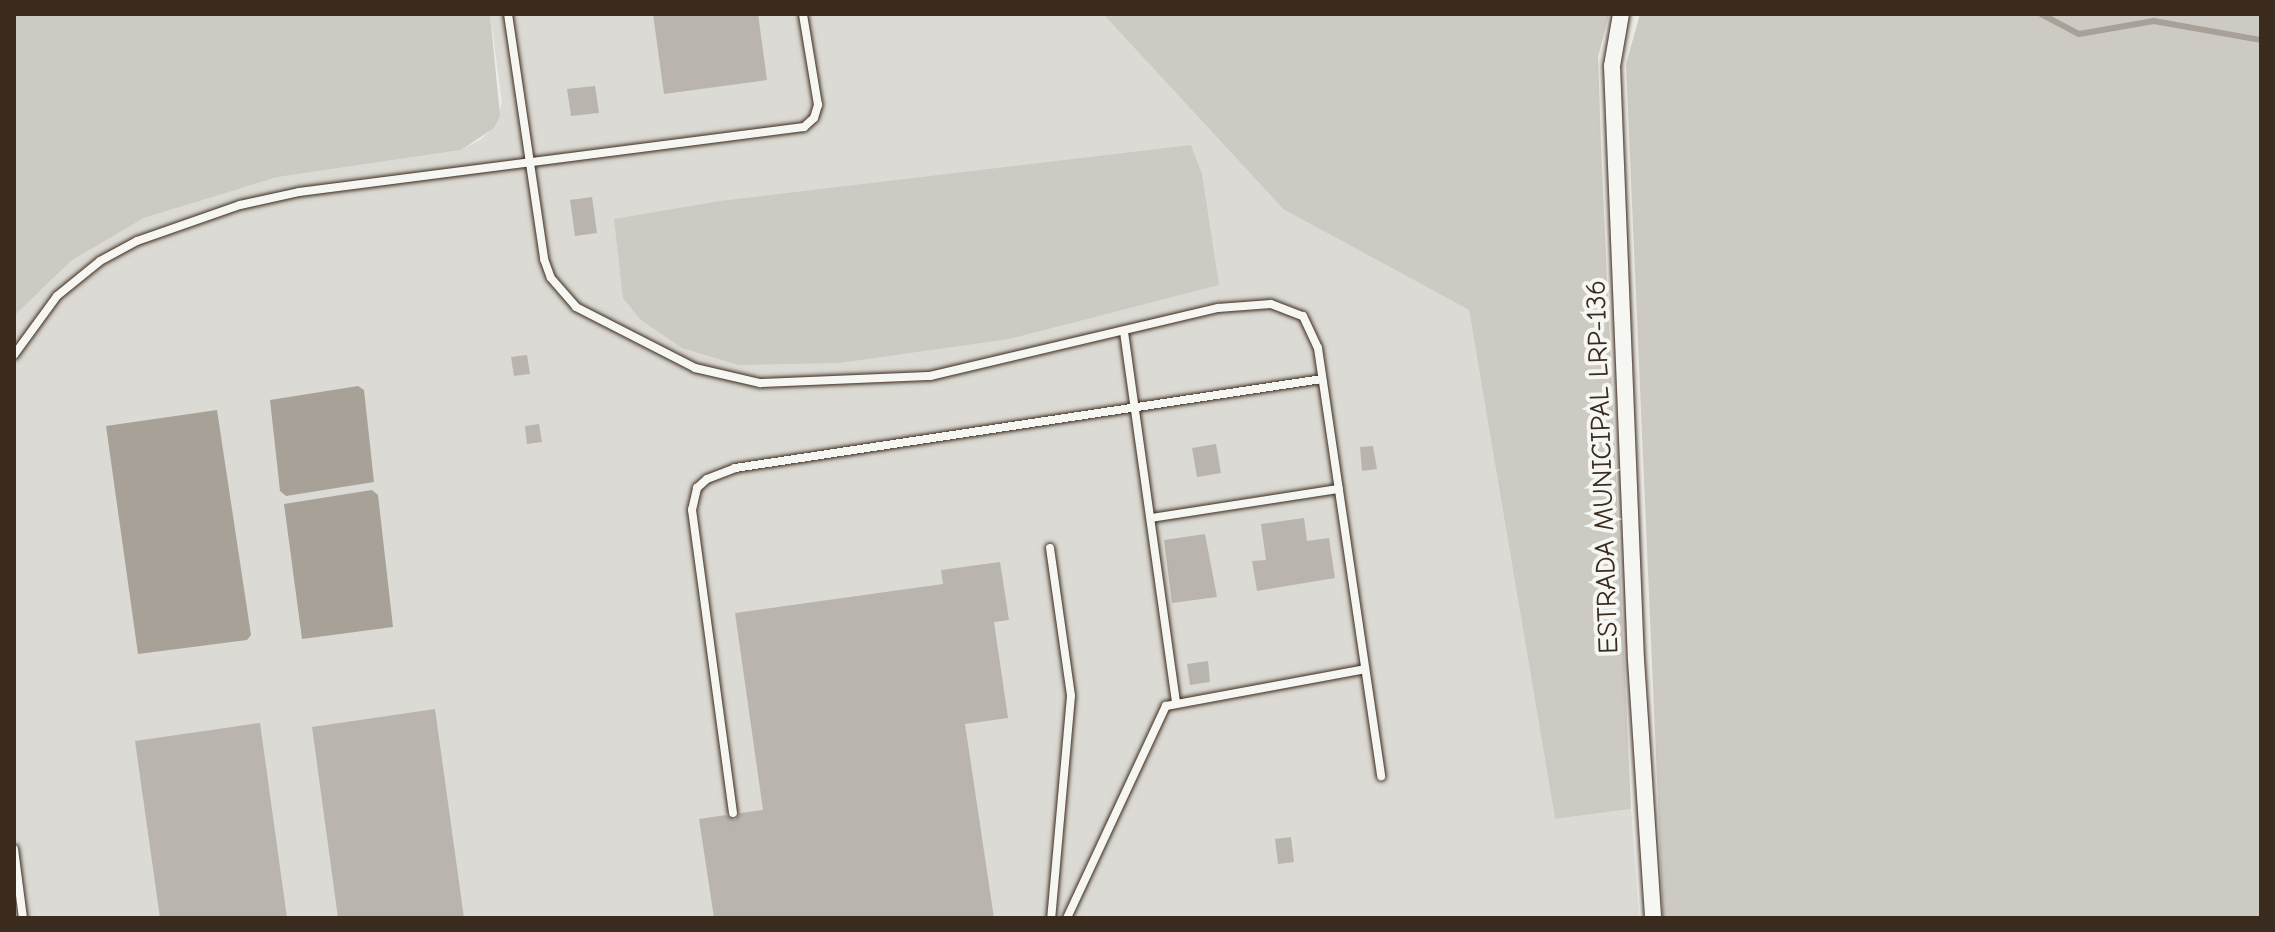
<!DOCTYPE html>
<style>
body{margin:0}
#map{position:relative;width:2275px;height:932px;overflow:hidden;background:#ebeae5;font-family:"Comic Neue",sans-serif}
div>[style]{position:absolute}
.built>*{inset:0;background:#dcdad4}
.green>*{inset:0;background:#cdcac4}
.water>*{inset:0;background:#a8a198}
.stream>*{height:6px;margin:-3px;padding:0 3px;transform-origin:3px;border-radius:3px;background:#a8a198}
.building>*{inset:0;background:#bab4ae}
.roads{filter:drop-shadow(0 0 2px #3b2a1e) drop-shadow(0 0 2px #3b2a1e)}
.lane>*{height:8px;margin:-4px;padding:0 4px;transform-origin:4px;border-radius:4px;background:#f6f6f2}
.street>*{height:16px;margin:-8px;padding:0 8px;transform-origin:8px;border-radius:8px;background:#f6f6f2}
span{translate:-50% -50%;white-space:nowrap;text-align:center;line-height:1.15;-webkit-text-stroke:8px #f6f6f2;paint-order:stroke}
.street-label{font-size:28px;color:#3b2a1e}
.frame{position:absolute;inset:0;border:16px solid #3b2a1e;pointer-events:none}
</style>
<div id="map">
<div class="built">
<div style="clip-path:polygon(490px 14px,1103px 14px,1282px 208px,1469px 310px,1555px 819px,1631px 809px,1639px 918px,14px 918px,14px 316px,71px 261px,144px 218px,278px 177px,461px 150px,480px 140px,494px 127px,502px 102px)"></div>
</div>
<div class="green">
<div style="clip-path:polygon(14px 14px,490px 14px,500px 116px,494px 128px,461px 150px,278px 177px,144px 218px,71px 261px,14px 316px)"></div>
<div style="clip-path:polygon(1103px 14px,1609px 14px,1598px 57px,1601px 146px,1631px 809px,1555px 819px,1469px 310px,1283px 209px)"></div>
<div style="clip-path:polygon(1640px 14px,2261px 14px,2261px 918px,1663px 918px,1626px 64px)"></div>
<div style="clip-path:polygon(1191px 145px,1202px 174px,1219px 285px,1009px 339px,839px 363px,738px 365px,682px 348px,641px 320px,623px 298px,614px 219px,720px 201px)"></div>
</div>
<div class="water">
<div style="clip-path:polygon(358px 386px,364px 390px,374px 482px,286px 496px,280px 491px,270px 400px)"></div>
<div style="clip-path:polygon(217px 410px,251px 635px,247px 640px,138px 654px,106px 426px)"></div>
<div style="clip-path:polygon(372px 490px,378px 495px,393px 627px,302px 639px,284px 504px)"></div>
</div>
<div class="stream">
<div style="left:2041px;top:14px;width:43px;rotate:27.8deg"></div>
<div style="left:2079px;top:34px;width:76px;rotate:-9.8deg"></div>
<div style="left:2154px;top:21px;width:109px;rotate:10.1deg"></div>
</div>
<div class="building">
<div style="clip-path:polygon(653px 14px,758px 14px,767px 80px,664px 94px)"></div>
<div style="clip-path:polygon(595px 86px,599px 113px,571px 116px,567px 89px)"></div>
<div style="clip-path:polygon(592px 197px,597px 233px,575px 236px,570px 200px)"></div>
<div style="clip-path:polygon(527px 355px,530px 374px,514px 376px,511px 357px)"></div>
<div style="clip-path:polygon(539px 424px,542px 442px,527px 444px,525px 426px)"></div>
<div style="clip-path:polygon(1216px 444px,1221px 473px,1197px 477px,1192px 448px)"></div>
<div style="clip-path:polygon(1373px 446px,1377px 469px,1362px 471px,1360px 447px)"></div>
<div style="clip-path:polygon(1304px 518px,1307px 541px,1329px 538px,1335px 578px,1257px 591px,1252px 561px,1266px 560px,1261px 524px)"></div>
<div style="clip-path:polygon(1205px 534px,1217px 597px,1172px 603px,1164px 540px)"></div>
<div style="clip-path:polygon(1000px 562px,1009px 620px,994px 622px,1008px 718px,965px 724px,994px 918px,714px 918px,699px 819px,726px 815px,735px 820px,740px 813px,763px 810px,735px 613px,943px 584px,941px 570px)"></div>
<div style="clip-path:polygon(1208px 661px,1210px 682px,1190px 685px,1187px 664px)"></div>
<div style="clip-path:polygon(435px 709px,464px 918px,338px 918px,312px 727px)"></div>
<div style="clip-path:polygon(260px 723px,287px 918px,160px 918px,135px 741px)"></div>
<div style="clip-path:polygon(1291px 837px,1294px 862px,1278px 864px,1275px 839px)"></div>
</div>
<div class="roads">
<div class="lane">
<div style="left:508px;top:14px;width:248px;rotate:81.6deg"></div>
<div style="left:544px;top:259px;width:20px;rotate:70deg"></div>
<div style="left:551px;top:278px;width:38px;rotate:49deg"></div>
<div style="left:576px;top:307px;width:134px;rotate:27.1deg"></div>
<div style="left:695px;top:368px;width:67px;rotate:13deg"></div>
<div style="left:760px;top:383px;width:170px;rotate:-2.4deg"></div>
<div style="left:930px;top:376px;width:296px;rotate:-13.3deg"></div>
<div style="left:1218px;top:308px;width:53px;rotate:-4.3deg"></div>
<div style="left:1271px;top:304px;width:34px;rotate:21deg"></div>
<div style="left:1303px;top:316px;width:35px;rotate:65deg"></div>
<div style="left:1318px;top:348px;width:433px;rotate:81.6deg"></div>
<div style="left:1124px;top:332px;width:372px;rotate:82deg"></div>
<div style="left:14px;top:355px;width:73px;rotate:-53.9deg"></div>
<div style="left:57px;top:296px;width:55px;rotate:-39.1deg"></div>
<div style="left:100px;top:261px;width:42px;rotate:-28.4deg"></div>
<div style="left:137px;top:241px;width:109px;rotate:-19.3deg"></div>
<div style="left:240px;top:205px;width:60px;rotate:-12.4deg"></div>
<div style="left:299px;top:192px;width:509px;rotate:-7.33deg"></div>
<div style="left:804px;top:127px;width:13px;rotate:-42deg"></div>
<div style="left:814px;top:118px;width:14px;rotate:-73deg"></div>
<div style="left:818px;top:105px;width:92px;rotate:-99.4deg"></div>
<div style="left:1151px;top:518px;width:190px;rotate:-8.8deg"></div>
<div style="left:1050px;top:548px;width:149px;rotate:81.9deg"></div>
<div style="left:1071px;top:696px;width:223px;rotate:95.1deg"></div>
<div style="left:733px;top:813px;width:306px;rotate:-97.7deg"></div>
<div style="left:692px;top:510px;width:23px;rotate:-77deg"></div>
<div style="left:697px;top:488px;width:13px;rotate:-42deg"></div>
<div style="left:707px;top:479px;width:30px;rotate:-21deg"></div>
<div style="left:735px;top:468px;width:594px;rotate:-8.62deg"></div>
<div style="left:14px;top:849px;width:70px;rotate:82.6deg"></div>
<div style="left:1067px;top:918px;width:234px;rotate:-65deg"></div>
<div style="left:1166px;top:706px;width:202px;rotate:-10.5deg"></div>
</div>
<div class="street">
<div style="left:1621px;top:14px;width:53px;rotate:99.8deg"></div>
<div style="left:1612px;top:66px;width:594px;rotate:87.69deg"></div>
<div style="left:1636px;top:660px;width:259px;rotate:86.2deg"></div>
</div>
</div>
<div class="street-label">
<span style="left:1602px;top:467px;rotate:-92deg">ESTRADA MUNICIPAL LRP-136</span>
</div>
<div class="frame"></div>
</div>
